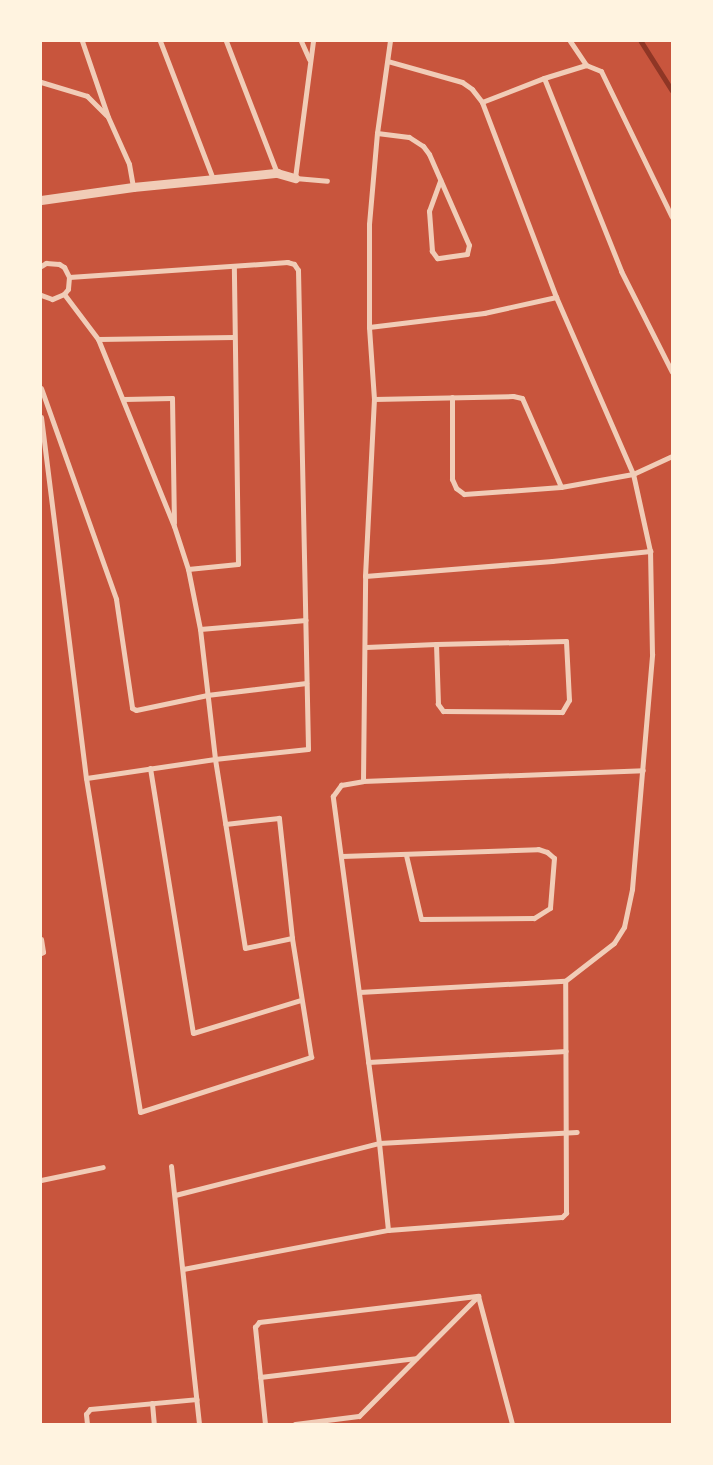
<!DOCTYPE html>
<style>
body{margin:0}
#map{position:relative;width:713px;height:1465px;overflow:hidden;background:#c8553d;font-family:Karla,sans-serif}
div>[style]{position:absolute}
.stream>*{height:4.5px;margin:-2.25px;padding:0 2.25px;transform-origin:2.25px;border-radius:2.25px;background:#8f3625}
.minor>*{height:5px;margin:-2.5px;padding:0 2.5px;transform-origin:2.5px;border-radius:2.5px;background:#f1ccb7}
.tertiary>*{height:9px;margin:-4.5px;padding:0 4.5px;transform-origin:4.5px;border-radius:4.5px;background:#f1ccb7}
span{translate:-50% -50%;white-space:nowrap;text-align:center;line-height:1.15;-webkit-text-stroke:4px #fff3e0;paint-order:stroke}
.frame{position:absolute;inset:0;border:42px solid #fff3e0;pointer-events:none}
</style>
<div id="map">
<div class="stream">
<div style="left:641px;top:41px;width:58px;rotate:57.7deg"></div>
</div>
<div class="minor">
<div style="left:82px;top:41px;width:80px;rotate:71.1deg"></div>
<div style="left:108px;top:117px;width:51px;rotate:65.9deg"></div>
<div style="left:129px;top:164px;width:23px;rotate:80deg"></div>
<div style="left:160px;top:41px;width:148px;rotate:69deg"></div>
<div style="left:226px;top:41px;width:142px;rotate:68.9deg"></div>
<div style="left:301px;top:41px;width:20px;rotate:66deg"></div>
<div style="left:313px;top:41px;width:138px;rotate:97.5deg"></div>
<div style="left:295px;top:178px;width:32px;rotate:5deg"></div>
<div style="left:570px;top:41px;width:29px;rotate:56deg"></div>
<div style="left:586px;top:65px;width:16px;rotate:22deg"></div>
<div style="left:601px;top:71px;width:162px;rotate:64.1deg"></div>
<div style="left:544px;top:78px;width:208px;rotate:68.2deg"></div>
<div style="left:621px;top:271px;width:113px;rotate:63.2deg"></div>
<div style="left:41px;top:82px;width:48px;rotate:16.9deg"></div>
<div style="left:87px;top:96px;width:27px;rotate:45deg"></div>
<div style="left:482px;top:102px;width:66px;rotate:-21.2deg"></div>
<div style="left:544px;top:78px;width:44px;rotate:-17.2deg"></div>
<div style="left:377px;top:133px;width:32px;rotate:7deg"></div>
<div style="left:409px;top:137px;width:17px;rotate:33deg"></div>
<div style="left:423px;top:146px;width:10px;rotate:53deg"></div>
<div style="left:429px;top:154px;width:99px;rotate:66.3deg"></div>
<div style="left:469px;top:245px;width:9px;rotate:103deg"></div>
<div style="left:467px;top:254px;width:30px;rotate:172deg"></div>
<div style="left:437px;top:258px;width:9px;rotate:-126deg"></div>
<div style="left:432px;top:251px;width:40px;rotate:-94.3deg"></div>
<div style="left:429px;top:211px;width:33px;rotate:-70deg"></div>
<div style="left:41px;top:266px;width:6px;rotate:-31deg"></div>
<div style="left:46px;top:263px;width:13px;rotate:4deg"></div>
<div style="left:59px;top:264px;width:6px;rotate:31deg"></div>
<div style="left:64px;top:267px;width:11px;rotate:63deg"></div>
<div style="left:69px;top:277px;width:12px;rotate:95deg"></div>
<div style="left:68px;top:289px;width:6px;rotate:129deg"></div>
<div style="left:64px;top:294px;width:13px;rotate:157deg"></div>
<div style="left:52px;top:299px;width:12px;rotate:-160deg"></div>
<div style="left:69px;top:277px;width:219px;rotate:-3.9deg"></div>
<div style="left:287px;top:262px;width:7px;rotate:16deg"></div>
<div style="left:294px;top:264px;width:7px;rotate:56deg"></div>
<div style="left:298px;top:270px;width:479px;rotate:88.8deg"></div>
<div style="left:308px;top:749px;width:94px;rotate:173.9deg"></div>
<div style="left:215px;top:759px;width:130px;rotate:171.6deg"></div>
<div style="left:64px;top:294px;width:56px;rotate:52.9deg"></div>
<div style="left:98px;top:339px;width:202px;rotate:67.9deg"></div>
<div style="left:174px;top:526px;width:45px;rotate:72deg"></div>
<div style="left:188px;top:569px;width:61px;rotate:78.7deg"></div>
<div style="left:200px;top:629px;width:131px;rotate:83.4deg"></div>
<div style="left:215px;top:759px;width:191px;rotate:81deg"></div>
<div style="left:245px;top:948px;width:48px;rotate:-12deg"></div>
<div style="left:369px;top:327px;width:116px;rotate:-6.9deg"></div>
<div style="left:484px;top:313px;width:74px;rotate:-12.5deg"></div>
<div style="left:98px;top:339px;width:136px;rotate:-0.8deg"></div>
<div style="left:41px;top:388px;width:224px;rotate:70.4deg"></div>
<div style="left:116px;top:599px;width:110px;rotate:81.6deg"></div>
<div style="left:132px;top:708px;width:4px;rotate:27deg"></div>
<div style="left:136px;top:710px;width:73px;rotate:-11.9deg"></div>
<div style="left:207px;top:695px;width:100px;rotate:-6.9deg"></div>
<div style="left:452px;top:397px;width:82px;rotate:90deg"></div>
<div style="left:452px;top:479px;width:10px;rotate:66deg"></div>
<div style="left:456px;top:488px;width:10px;rotate:37deg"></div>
<div style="left:464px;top:494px;width:97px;rotate:-4.1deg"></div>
<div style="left:561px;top:487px;width:73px;rotate:-10.2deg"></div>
<div style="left:633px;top:474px;width:43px;rotate:-24.8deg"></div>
<div style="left:124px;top:399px;width:48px;rotate:-1.2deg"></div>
<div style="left:172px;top:398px;width:125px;rotate:89.1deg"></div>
<div style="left:374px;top:399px;width:139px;rotate:-1.2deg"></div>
<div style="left:513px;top:396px;width:9px;rotate:13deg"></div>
<div style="left:522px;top:398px;width:97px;rotate:66.3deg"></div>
<div style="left:41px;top:417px;width:364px;rotate:82.9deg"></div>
<div style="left:86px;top:778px;width:338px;rotate:80.8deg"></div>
<div style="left:140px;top:1112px;width:180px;rotate:-17.8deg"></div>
<div style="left:311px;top:1057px;width:121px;rotate:-99.1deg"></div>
<div style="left:292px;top:938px;width:121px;rotate:-96.2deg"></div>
<div style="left:279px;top:818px;width:54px;rotate:173.7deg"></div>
<div style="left:188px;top:569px;width:50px;rotate:-5.7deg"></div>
<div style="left:238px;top:564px;width:298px;rotate:-90.8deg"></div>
<div style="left:365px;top:576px;width:188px;rotate:-4.6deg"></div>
<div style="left:552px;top:561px;width:99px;rotate:-5.8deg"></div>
<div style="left:200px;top:629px;width:106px;rotate:-4.9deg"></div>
<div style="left:366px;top:647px;width:70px;rotate:-2.5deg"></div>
<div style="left:436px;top:644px;width:130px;rotate:-1.3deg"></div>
<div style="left:566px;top:641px;width:59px;rotate:87.1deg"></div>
<div style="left:569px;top:700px;width:14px;rotate:120deg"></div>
<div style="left:562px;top:712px;width:119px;rotate:-179.5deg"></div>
<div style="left:443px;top:711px;width:9px;rotate:-126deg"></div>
<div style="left:438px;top:704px;width:60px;rotate:-91.9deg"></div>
<div style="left:150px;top:768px;width:268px;rotate:80.8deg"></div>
<div style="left:193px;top:1033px;width:113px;rotate:-17deg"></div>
<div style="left:363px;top:781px;width:205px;rotate:-89.4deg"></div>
<div style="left:365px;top:576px;width:177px;rotate:-87.1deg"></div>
<div style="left:374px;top:399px;width:72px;rotate:-94deg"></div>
<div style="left:369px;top:327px;width:103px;rotate:-90deg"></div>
<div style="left:369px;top:224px;width:91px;rotate:-85deg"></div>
<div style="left:377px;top:133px;width:93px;rotate:-82deg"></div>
<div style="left:342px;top:856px;width:196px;rotate:-2deg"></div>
<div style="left:538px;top:849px;width:9px;rotate:18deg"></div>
<div style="left:547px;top:852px;width:9px;rotate:41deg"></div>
<div style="left:554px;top:858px;width:50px;rotate:94.6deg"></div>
<div style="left:550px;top:908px;width:19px;rotate:148deg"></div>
<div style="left:534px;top:918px;width:113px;rotate:179.5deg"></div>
<div style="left:421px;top:919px;width:66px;rotate:-103.2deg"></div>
<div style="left:41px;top:939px;width:13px;rotate:81deg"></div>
<div style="left:43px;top:952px;width:2px;rotate:153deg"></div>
<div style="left:359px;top:992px;width:206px;rotate:-3.1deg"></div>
<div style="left:565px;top:981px;width:62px;rotate:-37.8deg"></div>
<div style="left:614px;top:943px;width:19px;rotate:-58deg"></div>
<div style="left:624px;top:927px;width:39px;rotate:-78deg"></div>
<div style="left:632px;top:889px;width:236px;rotate:-85.1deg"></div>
<div style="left:652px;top:654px;width:103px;rotate:-91.1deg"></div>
<div style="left:650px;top:551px;width:79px;rotate:-102.4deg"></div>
<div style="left:633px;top:474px;width:193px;rotate:-113.5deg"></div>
<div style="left:556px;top:297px;width:209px;rotate:-110.8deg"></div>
<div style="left:482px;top:102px;width:16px;rotate:-128deg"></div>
<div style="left:472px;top:89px;width:12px;rotate:-145deg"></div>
<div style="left:462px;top:82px;width:77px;rotate:-164.2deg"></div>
<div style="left:368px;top:1062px;width:198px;rotate:-3.2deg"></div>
<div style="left:171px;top:1166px;width:260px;rotate:83.8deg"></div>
<div style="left:41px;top:1180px;width:63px;rotate:-11.8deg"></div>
<div style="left:175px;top:1195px;width:211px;rotate:-14.3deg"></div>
<div style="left:379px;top:1143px;width:198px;rotate:-3.2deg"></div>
<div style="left:388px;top:1230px;width:87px;rotate:-95.9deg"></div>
<div style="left:379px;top:1143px;width:350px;rotate:-97.6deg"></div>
<div style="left:333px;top:796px;width:14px;rotate:-54deg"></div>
<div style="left:341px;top:785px;width:22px;rotate:-10deg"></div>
<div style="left:363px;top:781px;width:280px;rotate:-2.2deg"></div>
<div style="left:183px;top:1269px;width:209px;rotate:-10.8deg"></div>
<div style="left:388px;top:1230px;width:174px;rotate:-4.3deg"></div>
<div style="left:562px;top:1217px;width:6px;rotate:-45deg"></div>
<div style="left:566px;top:1213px;width:232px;rotate:-90.2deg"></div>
<div style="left:478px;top:1296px;width:132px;rotate:75.1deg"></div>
<div style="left:260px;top:1377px;width:157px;rotate:-6.9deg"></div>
<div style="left:152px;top:1403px;width:21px;rotate:85deg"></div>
<div style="left:87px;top:1424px;width:10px;rotate:-96deg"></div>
<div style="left:86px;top:1414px;width:6px;rotate:-51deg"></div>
<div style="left:90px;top:1409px;width:107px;rotate:-5.3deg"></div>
<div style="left:265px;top:1424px;width:98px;rotate:-95.9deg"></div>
<div style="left:255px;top:1327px;width:6px;rotate:-51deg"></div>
<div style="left:259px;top:1322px;width:221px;rotate:-6.8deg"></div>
<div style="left:295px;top:1424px;width:64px;rotate:-7.1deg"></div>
<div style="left:359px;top:1416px;width:169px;rotate:-45.2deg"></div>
</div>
<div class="tertiary">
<div style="left:41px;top:200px;width:93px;rotate:-8deg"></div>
<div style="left:133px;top:187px;width:145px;rotate:-5.6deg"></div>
<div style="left:277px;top:173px;width:19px;rotate:16deg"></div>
</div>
<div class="frame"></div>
</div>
